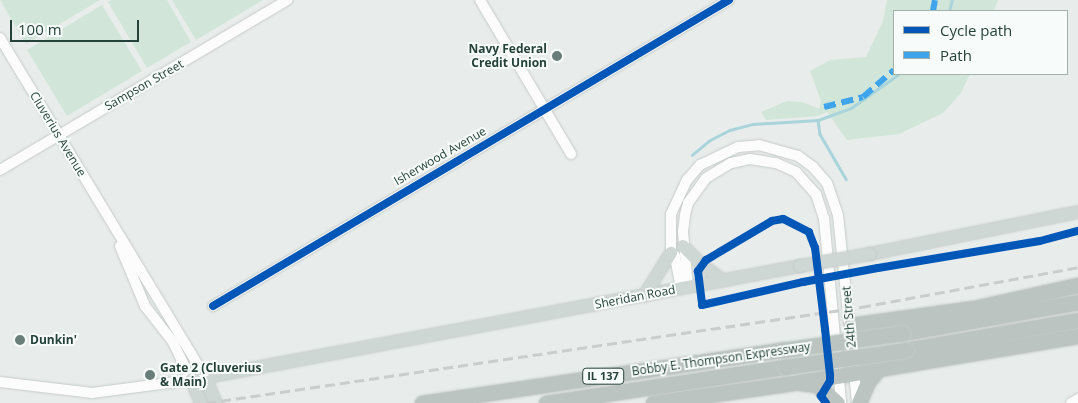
<!DOCTYPE html>
<style>
body{margin:0}
#map{position:relative;width:1078px;height:403px;overflow:hidden;background:#e8edeb;font-family:"Open Sans",sans-serif}
div>[style]{position:absolute}
.green>*{inset:0;background:#d1e6d8}
.stream>*{height:2.5px;margin:-1.25px;padding:0 1.25px;transform-origin:1.25px;border-radius:1.25px;background:#a9d4db}
.roads{filter:drop-shadow(0 0 1px #c5cac8) drop-shadow(0 0 1px #c5cac8)}
.minor>*{height:10px;margin:-5px;padding:0 5px;transform-origin:5px;border-radius:5px;background:#fcfcfc}
.major>*{height:12px;margin:-6px;padding:0 6px;transform-origin:6px;border-radius:6px;background:#cfd7d5}
.highway>*{height:15px;margin:-7.5px;padding:0 7.5px;transform-origin:7.5px;border-radius:7.5px;background:#bcc4c2}
.rail>*{height:2.5px;margin-top:-1.25px;transform-origin:0;background:repeating-linear-gradient(90deg,#c9cdcc 0 10px,transparent 0 15px)}
.bridges{filter:drop-shadow(0 0 1px #c3ccc9) drop-shadow(0 0 1px #c3ccc9)}
.major-bridge>*{height:12px;margin:-6px;padding:0 6px;transform-origin:6px;border-radius:6px;background:#cfd7d5}
.highway-bridge>*{height:15px;margin:-7.5px;padding:0 7.5px;transform-origin:7.5px;border-radius:7.5px;background:#bcc4c2}
.quiet>*{height:6px;margin-top:-3px;transform-origin:0;background:repeating-linear-gradient(90deg,#3ea4ec 0 12px,transparent 0 18px)}
.cycleway>*{height:8px;margin:-4px;padding:0 4px;transform-origin:4px;border-radius:4px;background:#0057b8}
.dots>*{width:14px;height:14px;translate:-50% -50%;box-sizing:border-box;border:2px solid #f7fbf9;border-radius:50%}
span{translate:-50% -50%;white-space:nowrap;text-align:center;line-height:1.15;-webkit-text-stroke:4px #f7fbf9;paint-order:stroke}
.shield-label span{padding:1px 4px;background:#f7fbf9;border:1px solid;border-radius:4px;-webkit-text-stroke-width:0}
.shield-label{font-size:11px;color:#24423a;font-weight:700}
.poi-label{font-size:12px;color:#24423a;font-weight:700}
.right{translate:-100% -50%;text-align:right}
.left{translate:0 -50%;text-align:left}
.street-label{font-size:12px;color:#24423a}
.legend{position:absolute;left:893px;top:10px;width:175px;height:65px;box-sizing:border-box;background:#f7fbf9;border:1px solid #a3b1ad;margin:0;padding:6px 9px;list-style:none;font-size:15px;color:#24423a}
.legend li{display:flex;align-items:center;gap:10px;height:25px}
.legend b{width:25px;border:1px solid #a3b1ad}
.scale{position:absolute;left:10px;top:20px;width:129px;height:22px;box-sizing:border-box;border:2px solid #24423a;border-top:0;padding-left:6px;font-size:15px;line-height:18px;white-space:nowrap;color:#24423a;-webkit-text-stroke:4px #f7fbf9;paint-order:stroke}
</style>
<div id="map">
<div class="green">
<div style="clip-path:polygon(0 0,100px 0,26px 44px)"></div>
<div style="clip-path:polygon(112px 0,167px 0,191px 42px,147px 68px,108px 2px)"></div>
<div style="clip-path:polygon(172px 0,263px 0,196px 40px)"></div>
<div style="clip-path:polygon(887px 0,998px 0,994px 11px,894px 11px,894px 74px,970px 74px,961px 93px,943px 113px,899px 134px,847px 140px,827px 112px,818px 116px,766px 120px,761px 112px,787px 101px,802px 102px,819px 109px,821px 101px,810px 71px,830px 60px,866px 57px,883px 21px)"></div>
<div style="clip-path:polygon(102px 5px,142px 71px,67px 116px,27px 50px)"></div>
</div>
<div class="stream">
<div style="left:949px;top:11px;width:11px;rotate:-75deg"></div>
<div style="left:818px;top:120px;width:14px;rotate:82deg"></div>
<div style="left:820px;top:134px;width:52px;rotate:60deg"></div>
<div style="left:692px;top:155px;width:23px;rotate:-40deg"></div>
<div style="left:710px;top:140px;width:22px;rotate:-27deg"></div>
<div style="left:730px;top:130px;width:24px;rotate:-15deg"></div>
<div style="left:753px;top:124px;width:65px;rotate:-3.5deg"></div>
<div style="left:818px;top:120px;width:35px;rotate:-20deg"></div>
<div style="left:851px;top:108px;width:59px;rotate:-35.3deg"></div>
</div>
<div class="roads">
<div class="minor">
<div style="left:480px;top:0;width:179px;rotate:59.4deg"></div>
<div style="left:0;top:38px;width:396px;rotate:58.8deg"></div>
<div style="left:0;top:170px;width:334px;rotate:-30.6deg"></div>
<div style="left:688px;top:287px;width:55px;rotate:-95.2deg"></div>
<div style="left:683px;top:232px;width:17px;rotate:-83deg"></div>
<div style="left:685px;top:215px;width:12px;rotate:-76deg"></div>
<div style="left:688px;top:203px;width:31px;rotate:-54deg"></div>
<div style="left:706px;top:178px;width:29px;rotate:-31deg"></div>
<div style="left:731px;top:163px;width:19px;rotate:-12deg"></div>
<div style="left:750px;top:159px;width:26px;rotate:9deg"></div>
<div style="left:776px;top:163px;width:22px;rotate:24deg"></div>
<div style="left:796px;top:172px;width:30px;rotate:48deg"></div>
<div style="left:816px;top:194px;width:25px;rotate:72deg"></div>
<div style="left:824px;top:218px;width:186px;rotate:84.7deg"></div>
<div style="left:681px;top:288px;width:33px;rotate:-101deg"></div>
<div style="left:675px;top:256px;width:5px;rotate:-143deg"></div>
<div style="left:671px;top:253px;width:39px;rotate:-90deg"></div>
<div style="left:671px;top:214px;width:38px;rotate:-65deg"></div>
<div style="left:687px;top:180px;width:20px;rotate:-49deg"></div>
<div style="left:700px;top:165px;width:42px;rotate:-25.3deg"></div>
<div style="left:738px;top:147px;width:21px;rotate:-5deg"></div>
<div style="left:759px;top:145px;width:41px;rotate:15.8deg"></div>
<div style="left:798px;top:156px;width:19px;rotate:36deg"></div>
<div style="left:813px;top:167px;width:21px;rotate:49deg"></div>
<div style="left:827px;top:183px;width:34px;rotate:71deg"></div>
<div style="left:838px;top:215px;width:189px;rotate:84.2deg"></div>
<div style="left:213px;top:306px;width:600px;rotate:-30.67deg"></div>
<div style="left:0;top:382px;width:93px;rotate:6.8deg"></div>
<div style="left:92px;top:393px;width:100px;rotate:-7.5deg"></div>
<div style="left:191px;top:380px;width:42px;rotate:-115.3deg"></div>
<div style="left:173px;top:342px;width:46px;rotate:-127.9deg"></div>
<div style="left:145px;top:306px;width:65px;rotate:-112.6deg"></div>
<div style="left:1071px;top:403px;width:8px;rotate:-30deg"></div>
</div>
<div class="major">
<div style="left:683px;top:246px;width:27px;rotate:45deg"></div>
<div style="left:702px;top:265px;width:26px;rotate:36deg"></div>
<div style="left:870px;top:254px;width:212px;rotate:-11.4deg"></div>
<div style="left:644px;top:296px;width:51px;rotate:-57.9deg"></div>
<div style="left:205px;top:377px;width:28px;rotate:67deg"></div>
<div style="left:201px;top:403px;width:25px;rotate:-113deg"></div>
<div style="left:191px;top:380px;width:620px;rotate:-10.6deg"></div>
</div>
<div class="highway">
<div style="left:851px;top:325px;width:124px;rotate:-7.9deg"></div>
<div style="left:974px;top:308px;width:107px;rotate:-12.5deg"></div>
<div style="left:903px;top:333px;width:178px;rotate:-10deg"></div>
<div style="left:906px;top:350px;width:175px;rotate:-9.9deg"></div>
<div style="left:801px;top:383px;width:16px;rotate:7deg"></div>
<div style="left:817px;top:385px;width:27px;rotate:42deg"></div>
<div style="left:422px;top:403px;width:365px;rotate:-8.4deg"></div>
<div style="left:546px;top:403px;width:242px;rotate:-8.6deg"></div>
<div style="left:653px;top:403px;width:148px;rotate:-8.1deg"></div>
<div style="left:800px;top:382px;width:282px;rotate:-9.4deg"></div>
<div style="left:859px;top:403px;width:23px;rotate:-67deg"></div>
<div style="left:868px;top:382px;width:17px;rotate:-50deg"></div>
</div>
</div>
<div class="rail">
<div style="left:206px;top:403px;width:662px;rotate:-8.34deg"></div>
<div style="left:861px;top:307px;width:221px;rotate:-10.4deg"></div>
</div>
<div class="bridges">
<div class="major-bridge">
<div style="left:800px;top:266px;width:71px;rotate:-9.7deg"></div>
</div>
<div class="highway-bridge">
<div style="left:783px;top:350px;width:121px;rotate:-8.1deg"></div>
<div style="left:785px;top:367px;width:122px;rotate:-8deg"></div>
</div>
</div>
<div class="quiet">
<div style="left:933px;top:11px;width:11px;rotate:-80deg"></div>
<div style="left:824px;top:107px;width:40px;rotate:-14.4deg"></div>
<div style="left:863px;top:97px;width:41px;rotate:-41.1deg"></div>
</div>
<div class="cycleway">
<div style="left:213px;top:306px;width:600px;rotate:-30.67deg"></div>
<div style="left:826px;top:403px;width:9px;rotate:-126deg"></div>
<div style="left:821px;top:396px;width:17px;rotate:-59deg"></div>
<div style="left:830px;top:381px;width:6px;rotate:-90deg"></div>
<div style="left:830px;top:375px;width:46px;rotate:-96.2deg"></div>
<div style="left:825px;top:329px;width:82px;rotate:-97deg"></div>
<div style="left:815px;top:248px;width:17px;rotate:-111deg"></div>
<div style="left:809px;top:232px;width:29px;rotate:-153deg"></div>
<div style="left:783px;top:219px;width:11px;rotate:170deg"></div>
<div style="left:772px;top:221px;width:77px;rotate:149.4deg"></div>
<div style="left:706px;top:260px;width:14px;rotate:126deg"></div>
<div style="left:698px;top:271px;width:34px;rotate:83deg"></div>
<div style="left:702px;top:305px;width:104px;rotate:-12.8deg"></div>
<div style="left:803px;top:282px;width:76px;rotate:-10.6deg"></div>
<div style="left:878px;top:268px;width:164px;rotate:-9.5deg"></div>
<div style="left:1040px;top:241px;width:39px;rotate:-15deg"></div>
</div>
<div class="dots">
<div style="left:557px;top:56px;background:#697e78"></div>
<div style="left:20px;top:340px;background:#697e78"></div>
<div style="left:150px;top:375px;background:#697e78"></div>
</div>
<div class="shield-label">
<span style="left:603px;top:376px">IL 137</span>
</div>
<div class="poi-label">
<span class="right" style="left:547px;top:56px">Navy Federal<br>Credit Union</span>
<span class="left" style="left:30px;top:340px">Dunkin'</span>
<span class="left" style="left:160px;top:375px">Gate 2 (Cluverius<br>&amp; Main)</span>
</div>
<div class="street-label">
<span style="left:144px;top:85px;rotate:-30deg">Sampson Street</span>
<span style="left:58px;top:134px;rotate:59deg">Cluverius Avenue</span>
<span style="left:440px;top:156px;rotate:-30deg">Isherwood Avenue</span>
<span style="left:635px;top:297px;rotate:-11deg">Sheridan Road</span>
<span style="left:849px;top:317px;rotate:-95deg">24th Street</span>
<span style="left:721px;top:359px;rotate:-8deg">Bobby E. Thompson Expressway</span>
</div>
<ul class="legend">
<li><b style="height:6px;background:#0057b8"></b>Cycle path</li>
<li><b style="height:6px;background:#3ea4ec"></b>Path</li>
</ul>
<div class="scale">100 m</div>
</div>
